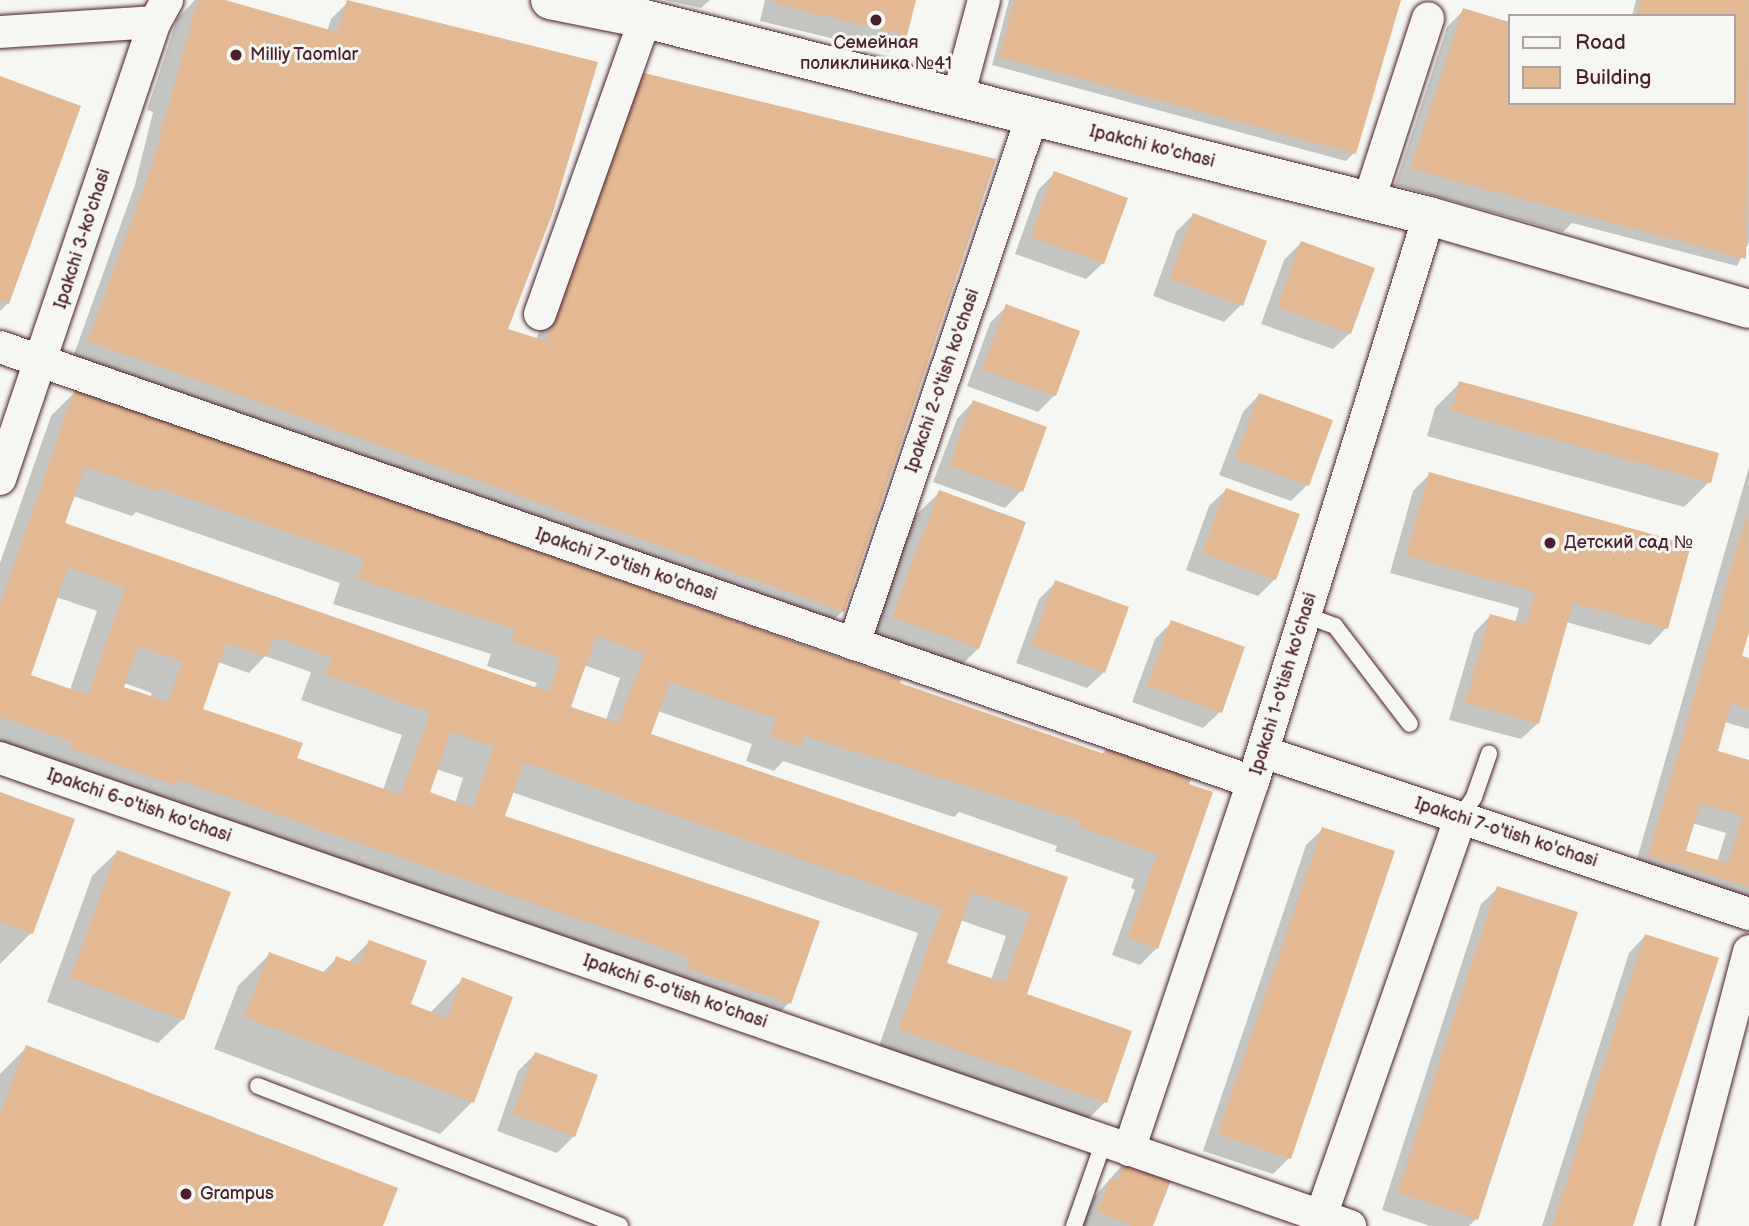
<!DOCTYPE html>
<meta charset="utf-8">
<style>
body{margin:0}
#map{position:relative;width:1749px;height:1226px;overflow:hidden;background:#f6f6f2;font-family:"Balsamiq Sans",sans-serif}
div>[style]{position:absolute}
.shadow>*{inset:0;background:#0003}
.building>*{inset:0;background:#e3b993}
.roads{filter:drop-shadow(0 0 2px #4a1f2b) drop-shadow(0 0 2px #4a1f2b)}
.lane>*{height:16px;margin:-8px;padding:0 8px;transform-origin:8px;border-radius:8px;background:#f6f6f2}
.street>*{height:32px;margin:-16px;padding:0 16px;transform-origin:16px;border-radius:16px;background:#f6f6f2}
.secondary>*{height:38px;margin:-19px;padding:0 19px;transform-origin:19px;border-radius:19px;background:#f6f6f2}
.dots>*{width:19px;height:19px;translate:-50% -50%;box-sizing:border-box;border:4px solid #f6f6f2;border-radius:50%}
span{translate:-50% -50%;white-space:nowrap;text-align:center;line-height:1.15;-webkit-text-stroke:6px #f6f6f2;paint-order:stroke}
.poi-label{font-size:18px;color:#4a1f2b}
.left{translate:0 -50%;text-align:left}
.street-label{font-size:18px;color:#4a1f2b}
.legend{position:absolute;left:1508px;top:14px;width:228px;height:91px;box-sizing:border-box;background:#f6f6f2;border:2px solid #b1a0a2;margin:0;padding:9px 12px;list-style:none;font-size:21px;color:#4a1f2b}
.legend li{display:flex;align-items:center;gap:14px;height:35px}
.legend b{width:35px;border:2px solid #b1a0a2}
</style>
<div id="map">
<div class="shadow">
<div style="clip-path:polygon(195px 0,219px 0,327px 32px,331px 19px,348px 2px,506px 330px,536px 340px,623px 91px,993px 161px,842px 612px,825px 628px,73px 357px,135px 185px,153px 112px,147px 110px,177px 19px)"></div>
<div style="clip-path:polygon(664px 0,710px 0,701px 8px)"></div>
<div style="clip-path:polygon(765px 0,914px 0,906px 35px,889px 52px,760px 21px)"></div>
<div style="clip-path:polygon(1009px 0,1399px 0,1354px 153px,1346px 161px,992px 65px)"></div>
<div style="clip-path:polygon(1636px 0,1749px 0,1749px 242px,1737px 266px,1572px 223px,1563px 232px,1395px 185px,1447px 27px,1464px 10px,1509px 24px,1509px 103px,1733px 103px,1733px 16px,1632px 16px)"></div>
<div style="clip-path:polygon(0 79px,8px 303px,0 311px)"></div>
<div style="clip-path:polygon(1055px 173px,1103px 263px,1086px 279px,1015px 254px,1038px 190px)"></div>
<div style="clip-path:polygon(1193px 215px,1241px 305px,1224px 322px,1153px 296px,1176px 232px)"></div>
<div style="clip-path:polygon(1301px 243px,1350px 333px,1333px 349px,1261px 324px,1284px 260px)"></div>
<div style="clip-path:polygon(1007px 306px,1055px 395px,1038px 412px,967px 386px,990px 323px)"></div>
<div style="clip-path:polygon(1460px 383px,1709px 482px,1684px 507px,1427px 436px,1435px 408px)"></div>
<div style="clip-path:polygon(evenodd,76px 391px,898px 685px,1101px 755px,1106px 750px,1189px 779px,1157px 948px,1140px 965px,1112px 955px,1135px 890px,1131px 888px,1134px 879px,1055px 851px,1057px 846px,959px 812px,954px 817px,783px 761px,774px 771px,746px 761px,752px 744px,658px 711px,649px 735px,1066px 878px,1025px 995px,1105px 1102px,1080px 1127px,876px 1055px,918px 933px,512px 792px,503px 817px,818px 922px,789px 1003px,764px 1028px,0 750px,0 563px,51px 416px,76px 391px,73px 496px,132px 516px,136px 512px,340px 583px,333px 604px,491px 654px,487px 666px,537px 683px,534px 689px,63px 524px,73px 496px,76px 391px,56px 597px,97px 611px,70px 690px,28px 676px,56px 597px,76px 391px,265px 656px,311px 672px,301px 700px,402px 735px,383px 790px,295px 759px,201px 710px,218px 662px,249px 673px,265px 656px,76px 391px,584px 665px,620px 678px,606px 720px,569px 708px,584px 665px,76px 391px,124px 683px,152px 693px,150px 697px,122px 688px,124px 683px,76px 391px,436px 769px,463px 778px,455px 803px,427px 793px,436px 769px,76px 391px,960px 920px,1006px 936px,991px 980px,945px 964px,960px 920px)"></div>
<div style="clip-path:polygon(1259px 395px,1307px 485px,1291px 501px,1219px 475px,1243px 412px)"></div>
<div style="clip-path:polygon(973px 402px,1021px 491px,1005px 508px,933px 482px,957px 419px)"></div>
<div style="clip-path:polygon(evenodd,1749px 467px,1749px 628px,1740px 657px,1749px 660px,1749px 729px,1724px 722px,1715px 752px,1749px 761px,1749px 908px,1633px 873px,1749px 467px,1692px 823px,1726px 833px,1717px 862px,1684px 853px,1692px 823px)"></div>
<div style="clip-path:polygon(1430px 474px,1666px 628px,1650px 645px,1566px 622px,1538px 723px,1521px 739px,1449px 720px,1474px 633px,1490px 616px,1515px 623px,1519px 608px,1390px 573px,1413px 491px)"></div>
<div style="clip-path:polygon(1226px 490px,1275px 579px,1258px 596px,1186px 570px,1209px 506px)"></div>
<div style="clip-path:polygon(939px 493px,978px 649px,953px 673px,869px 642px,914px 517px)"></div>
<div style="clip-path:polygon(1056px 582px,1104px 672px,1087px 688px,1016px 663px,1039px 599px)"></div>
<div style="clip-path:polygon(1172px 622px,1220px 712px,1203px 728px,1132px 702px,1155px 639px)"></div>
<div style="clip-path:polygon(0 794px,31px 933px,0 964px)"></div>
<div style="clip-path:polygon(1323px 829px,1289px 1158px,1273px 1174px,1203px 1151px,1306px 845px)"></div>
<div style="clip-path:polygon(117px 852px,183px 1019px,158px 1043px,47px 1002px,92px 876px)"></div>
<div style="clip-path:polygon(1498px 888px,1476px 1219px,1469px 1226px,1430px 1226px,1382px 1210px,1481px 904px)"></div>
<div style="clip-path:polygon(1645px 936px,1631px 1226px,1542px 1226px,1629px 953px)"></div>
<div style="clip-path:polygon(369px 942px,409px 1005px,430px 1013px,463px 979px,472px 1102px,440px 1134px,214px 1049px,238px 986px,270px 954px,322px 973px,337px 958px,348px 963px)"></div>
<div style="clip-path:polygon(27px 1047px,381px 1226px,0 1226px,0 1074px)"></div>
<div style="clip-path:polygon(535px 1054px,574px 1136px,557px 1153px,497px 1131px,518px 1071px)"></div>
<div style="clip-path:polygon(1126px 1161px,1151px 1226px,1082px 1226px,1094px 1197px)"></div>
</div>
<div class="building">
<div style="clip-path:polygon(198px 0,225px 0,337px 32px,347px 0,598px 62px,553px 212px,508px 329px,546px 341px,640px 72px,996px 159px,844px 612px,88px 341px,151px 167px)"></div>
<div style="clip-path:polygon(777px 0,916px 0,907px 36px,776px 4px)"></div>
<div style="clip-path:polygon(1014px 0,1401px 0,1356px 154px,999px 57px)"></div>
<div style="clip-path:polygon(1641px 0,1749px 0,1746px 259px,1410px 169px,1463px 8px,1509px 22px,1509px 103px,1733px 103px,1733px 16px,1636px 16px)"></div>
<div style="clip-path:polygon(0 76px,81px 106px,9px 304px,0 300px)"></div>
<div style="clip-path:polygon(1054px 171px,1128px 198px,1104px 264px,1030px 237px)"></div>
<div style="clip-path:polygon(1193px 213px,1267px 241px,1243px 306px,1169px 279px)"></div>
<div style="clip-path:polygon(1301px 241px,1375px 268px,1351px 334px,1277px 307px)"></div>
<div style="clip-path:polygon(1006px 304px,1080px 331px,1056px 396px,982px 370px)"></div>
<div style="clip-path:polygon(1459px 381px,1719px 453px,1711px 483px,1451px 411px)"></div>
<div style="clip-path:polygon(evenodd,75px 389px,901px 679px,900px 683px,1104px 754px,1106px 748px,1191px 778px,1189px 784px,1213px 792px,1158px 949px,1128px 938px,1157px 854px,1078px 827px,1080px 821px,804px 736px,800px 747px,770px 736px,776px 719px,670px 682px,651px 734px,1068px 877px,1027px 994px,1132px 1031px,1107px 1103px,899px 1030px,942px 909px,837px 872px,524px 763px,505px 816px,820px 921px,791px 1004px,686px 968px,690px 958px,178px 780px,176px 786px,69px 748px,71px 741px,0 717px,0 605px,75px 389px,85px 467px,159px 492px,160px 488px,364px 559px,357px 579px,515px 629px,511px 641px,560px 658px,549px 692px,65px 523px,85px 467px,75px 389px,68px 568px,125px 588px,88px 695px,31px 675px,68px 568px,75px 389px,596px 636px,644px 653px,619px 723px,571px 707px,596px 636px,75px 389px,273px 637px,331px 657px,325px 675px,430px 712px,401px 795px,297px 758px,303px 743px,203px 709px,226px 643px,267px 657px,273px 637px,75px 389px,139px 646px,182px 661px,168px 702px,124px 687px,139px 646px,75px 389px,451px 732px,494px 747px,473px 808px,430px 792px,451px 732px,75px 389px,972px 892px,1030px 912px,1005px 983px,947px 963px,972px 892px)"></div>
<div style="clip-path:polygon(1259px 393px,1333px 420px,1309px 486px,1235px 459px)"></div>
<div style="clip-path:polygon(973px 400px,1047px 427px,1023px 492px,949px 466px)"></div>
<div style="clip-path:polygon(1429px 472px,1691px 545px,1668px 629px,1573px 603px,1539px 724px,1465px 703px,1490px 614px,1526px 624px,1535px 592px,1406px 556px)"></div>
<div style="clip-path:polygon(1226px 488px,1300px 514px,1276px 580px,1202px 553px)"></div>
<div style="clip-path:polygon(939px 490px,1026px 522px,979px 649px,892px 617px)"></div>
<div style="clip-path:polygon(evenodd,1748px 510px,1749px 632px,1742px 656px,1749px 658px,1749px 709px,1731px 703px,1718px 751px,1749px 760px,1749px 887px,1648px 856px,1748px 510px,1700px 804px,1742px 816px,1728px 863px,1686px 851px,1700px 804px)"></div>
<div style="clip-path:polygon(1055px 580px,1129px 607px,1105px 673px,1031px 646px)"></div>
<div style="clip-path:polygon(1171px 620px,1245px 647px,1222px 713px,1147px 686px)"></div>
<div style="clip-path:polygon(0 792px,75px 819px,33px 934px,0 922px)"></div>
<div style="clip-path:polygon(1322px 827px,1395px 851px,1291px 1159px,1218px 1134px)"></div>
<div style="clip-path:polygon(117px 850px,231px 892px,184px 1020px,70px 978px)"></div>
<div style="clip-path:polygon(1497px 886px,1578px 912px,1478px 1220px,1397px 1193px)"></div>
<div style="clip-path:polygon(1645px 934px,1719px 958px,1633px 1226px,1552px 1226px)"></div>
<div style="clip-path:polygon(369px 940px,427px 961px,411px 1004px,447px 1018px,462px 977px,513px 997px,474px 1103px,244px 1017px,269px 952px,329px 974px,336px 956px,359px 965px)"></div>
<div style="clip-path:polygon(26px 1045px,398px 1188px,383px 1226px,0 1226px,0 1114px)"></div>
<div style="clip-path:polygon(535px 1052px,598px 1075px,575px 1137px,512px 1114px)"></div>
<div style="clip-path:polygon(1126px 1159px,1172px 1178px,1153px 1226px,1133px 1226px,1097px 1212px,1110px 1178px,1118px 1180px)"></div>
</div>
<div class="roads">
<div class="lane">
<div style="left:1305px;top:615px;width:32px;rotate:20deg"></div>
<div style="left:1335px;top:626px;width:123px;rotate:52.6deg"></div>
<div style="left:1460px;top:818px;width:25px;rotate:-56deg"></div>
<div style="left:1474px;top:797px;width:46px;rotate:-70.8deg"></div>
<div style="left:258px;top:1086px;width:388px;rotate:21.1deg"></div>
<div style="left:1074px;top:1226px;width:90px;rotate:-70.6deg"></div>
</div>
<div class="street">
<div style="left:0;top:32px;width:155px;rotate:-3.7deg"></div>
<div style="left:958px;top:97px;width:100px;rotate:-75deg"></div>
<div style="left:1369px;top:200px;width:191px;rotate:-72deg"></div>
<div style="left:540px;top:314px;width:313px;rotate:-70.4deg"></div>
<div style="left:0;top:347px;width:1326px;rotate:19.15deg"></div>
<div style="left:0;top:479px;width:483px;rotate:-71.3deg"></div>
<div style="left:155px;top:22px;width:25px;rotate:-61deg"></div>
<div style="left:854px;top:644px;width:556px;rotate:-71.34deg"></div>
<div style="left:1263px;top:752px;width:512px;rotate:18.43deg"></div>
<div style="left:0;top:758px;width:1429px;rotate:19.12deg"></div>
<div style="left:1129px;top:1150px;width:388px;rotate:-71.4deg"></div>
<div style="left:1253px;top:782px;width:593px;rotate:-72.73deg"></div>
<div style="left:1321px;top:1216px;width:422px;rotate:-70.7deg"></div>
<div style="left:1677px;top:1226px;width:284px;rotate:-75.3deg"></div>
</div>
<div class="secondary">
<div style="left:550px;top:0;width:97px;rotate:11.3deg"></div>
<div style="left:645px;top:19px;width:808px;rotate:14.11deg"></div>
<div style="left:1429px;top:216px;width:333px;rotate:16.2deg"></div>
</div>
</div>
<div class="dots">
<div style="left:876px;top:20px;background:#4a1f2b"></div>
<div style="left:236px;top:55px;background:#4a1f2b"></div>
<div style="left:1550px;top:543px;background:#4a1f2b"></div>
<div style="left:186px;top:1194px;background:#4a1f2b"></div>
</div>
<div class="poi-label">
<span style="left:876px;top:54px">Семейная<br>поликлиника №41</span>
<span class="left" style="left:250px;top:55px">Milliy Taomlar</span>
<span class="left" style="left:1564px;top:543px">Детский сад №</span>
<span class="left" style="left:200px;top:1194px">Grampus</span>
</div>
<div class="street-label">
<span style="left:1152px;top:147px;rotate:14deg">Ipakchi ko'chasi</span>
<span style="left:83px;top:239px;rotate:-72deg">Ipakchi 3-ko'chasi</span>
<span style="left:943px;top:381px;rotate:-71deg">Ipakchi 2-o'tish ko'chasi</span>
<span style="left:626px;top:565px;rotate:19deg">Ipakchi 7-o'tish ko'chasi</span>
<span style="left:1284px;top:684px;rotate:-73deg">Ipakchi 1-o'tish ko'chasi</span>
<span style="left:139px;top:806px;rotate:19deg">Ipakchi 6-o'tish ko'chasi</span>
<span style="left:1506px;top:833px;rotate:18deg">Ipakchi 7-o'tish ko'chasi</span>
<span style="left:675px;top:992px;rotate:19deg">Ipakchi 6-o'tish ko'chasi</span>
</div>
<ul class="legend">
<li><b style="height:9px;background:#f6f6f2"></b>Road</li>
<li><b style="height:19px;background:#e3b993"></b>Building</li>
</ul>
</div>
